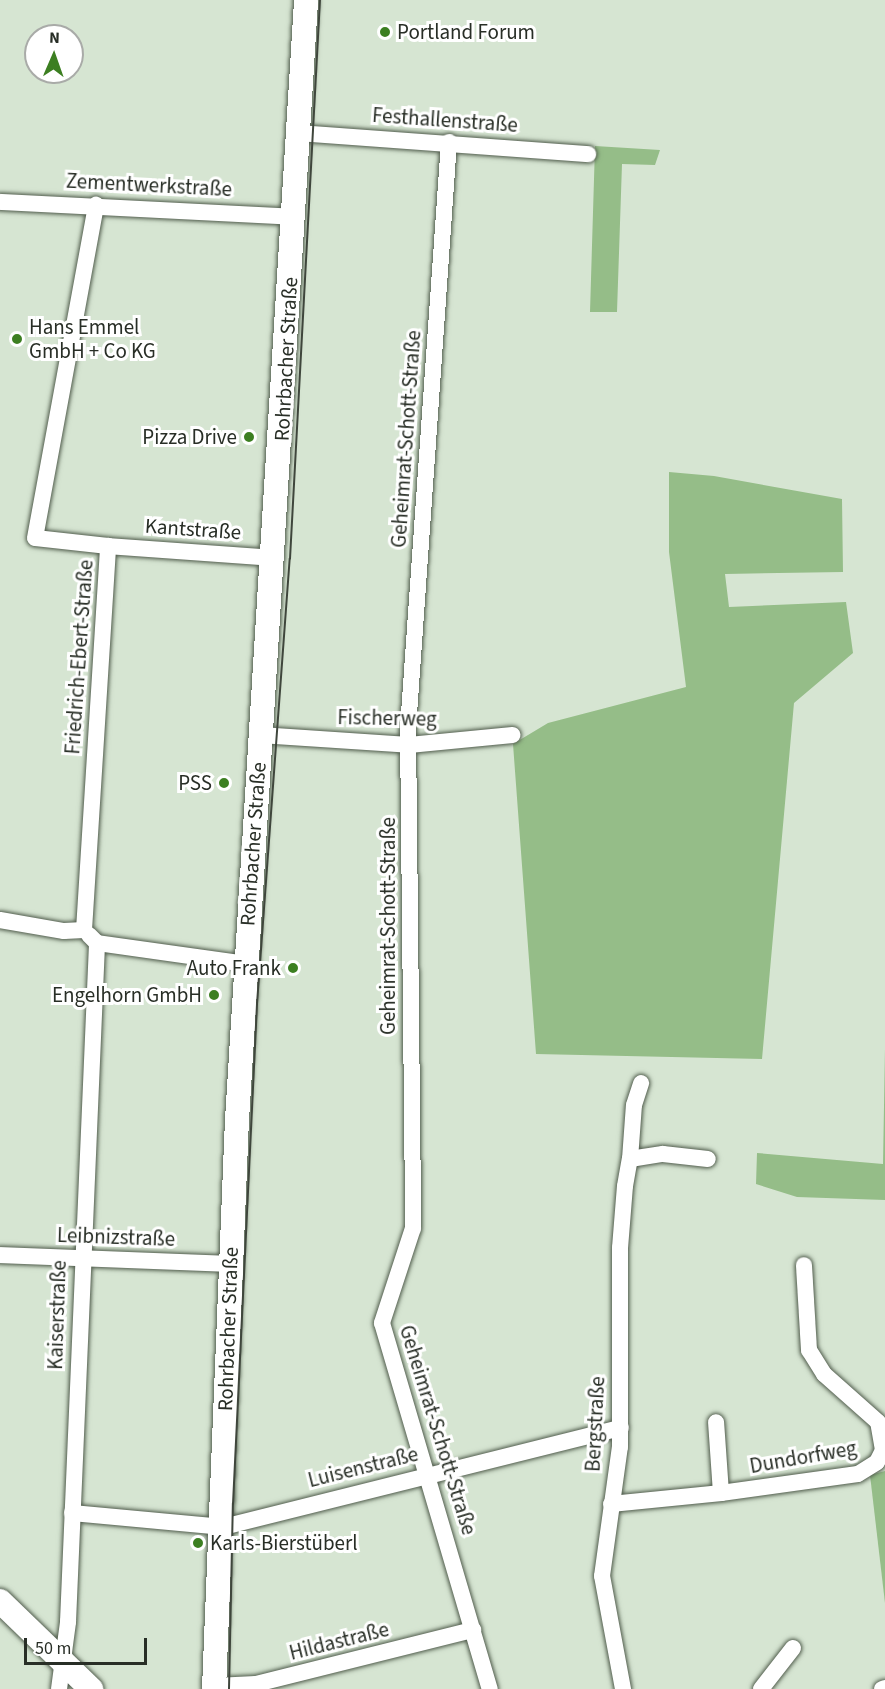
<!DOCTYPE html>
<meta charset="utf-8">
<style>
body{margin:0}
#map{position:relative;width:885px;height:1689px;overflow:hidden;background:#d6e5d2;font-family:"Source Sans 3",sans-serif}
div>[style]{position:absolute}
.green>*{inset:0;background:#95bd88}
.roads{filter:drop-shadow(0 0 2px #515d4d) drop-shadow(0 0 2px #515d4d)}
.minor>*{height:16px;margin:-8px;padding:0 8px;transform-origin:8px;border-radius:8px;background:#fff}
.secondary>*{height:24px;margin:-12px;padding:0 12px;transform-origin:12px;border-radius:12px;background:#fff}
.tram>*{height:1.5px;margin:-0.75px;padding:0 0.75px;transform-origin:0.75px;border-radius:0.75px;background:#3f463c}
.dots>*{width:16px;height:16px;translate:-50% -50%;box-sizing:border-box;border:3px solid #fff;border-radius:50%}
span{translate:-50% -50%;white-space:nowrap;text-align:center;line-height:1.15;-webkit-text-stroke:6px #fff;paint-order:stroke}
.poi-label{font-size:21px;color:#282e26}
.left{translate:0 -50%;text-align:left}
.right{translate:-100% -50%;text-align:right}
.street-label{font-size:21px;color:#282e26}
.north{position:absolute;left:24px;top:24px;width:60px;height:60px;box-sizing:border-box;background:#fff;border:2px solid #a9aba8;border-radius:50%;rotate:2deg;font-size:16px;font-weight:700;line-height:24px;text-align:center;color:#282e26}
.north::after{content:'';display:block;margin:auto;width:21px;height:27px;background:#3c7f21;clip-path:polygon(50% 0,100% 100%,50% 72%,0 100%)}
.scale{position:absolute;left:24px;top:1638px;width:123px;height:27px;box-sizing:border-box;border:3px solid #282e26;border-top:0;padding-left:8px;font-size:18px;line-height:21px;white-space:nowrap;color:#282e26;-webkit-text-stroke:4px #fff;paint-order:stroke}
</style>
<div id="map">
<div class="green">
<div style="clip-path:polygon(595px 146px,660px 150px,655px 165px,622px 164px,617px 312px,590px 312px)"></div>
<div style="clip-path:polygon(669px 472px,714px 476px,842px 499px,843px 572px,725px 574px,729px 607px,846px 602px,853px 653px,794px 703px,762px 1059px,536px 1054px,513px 744px,548px 723px,686px 687px,669px 552px)"></div>
<div style="clip-path:polygon(885px 1048px,885px 1200px,797px 1197px,756px 1184px,757px 1153px,883px 1164px)"></div>
<div style="clip-path:polygon(885px 1471px,885px 1603px,870px 1475px)"></div>
</div>
<div class="roads">
<div class="minor">
<div style="left:299px;top:133px;width:290px;rotate:4.2deg"></div>
<div style="left:449px;top:142px;width:588px;rotate:94deg"></div>
<div style="left:408px;top:729px;width:499px;rotate:89.4deg"></div>
<div style="left:413px;top:1228px;width:100px;rotate:108.1deg"></div>
<div style="left:382px;top:1323px;width:382px;rotate:73.6deg"></div>
<div style="left:0;top:202px;width:295px;rotate:2.9deg"></div>
<div style="left:108px;top:546px;width:166px;rotate:4.1deg"></div>
<div style="left:260px;top:735px;width:149px;rotate:3.8deg"></div>
<div style="left:409px;top:745px;width:104px;rotate:-5.5deg"></div>
<div style="left:0;top:920px;width:65px;rotate:9.8deg"></div>
<div style="left:64px;top:931px;width:20px;rotate:-3deg"></div>
<div style="left:84px;top:930px;width:385px;rotate:-86.4deg"></div>
<div style="left:108px;top:546px;width:73px;rotate:-173.7deg"></div>
<div style="left:35px;top:538px;width:339px;rotate:-79.6deg"></div>
<div style="left:89px;top:935px;width:11px;rotate:45deg"></div>
<div style="left:97px;top:943px;width:150px;rotate:8deg"></div>
<div style="left:630px;top:1159px;width:54px;rotate:-85.8deg"></div>
<div style="left:634px;top:1105px;width:23px;rotate:-72deg"></div>
<div style="left:0;top:1255px;width:230px;rotate:2.2deg"></div>
<div style="left:721px;top:1493px;width:138px;rotate:-7.9deg"></div>
<div style="left:858px;top:1474px;width:22px;rotate:-32deg"></div>
<div style="left:877px;top:1462px;width:13px;rotate:-63deg"></div>
<div style="left:883px;top:1450px;width:28px;rotate:-100deg"></div>
<div style="left:878px;top:1422px;width:72px;rotate:-138.4deg"></div>
<div style="left:824px;top:1374px;width:28px;rotate:-122deg"></div>
<div style="left:809px;top:1350px;width:85px;rotate:-93.4deg"></div>
<div style="left:611px;top:1504px;width:111px;rotate:-5.7deg"></div>
<div style="left:721px;top:1493px;width:71px;rotate:-94deg"></div>
<div style="left:72px;top:1513px;width:152px;rotate:5.3deg"></div>
<div style="left:223px;top:1527px;width:410px;rotate:-14deg"></div>
<div style="left:215px;top:1686px;width:41px;rotate:-2.8deg"></div>
<div style="left:256px;top:1684px;width:224px;rotate:-14deg"></div>
<div style="left:59px;top:1689px;width:68px;rotate:-82.3deg"></div>
<div style="left:68px;top:1622px;width:680px;rotate:-87.55deg"></div>
<div style="left:623px;top:1689px;width:115px;rotate:-100.5deg"></div>
<div style="left:602px;top:1576px;width:130px;rotate:-82.1deg"></div>
<div style="left:620px;top:1447px;width:199px;rotate:-90deg"></div>
<div style="left:620px;top:1248px;width:62px;rotate:-85.4deg"></div>
<div style="left:625px;top:1186px;width:27px;rotate:-80deg"></div>
<div style="left:630px;top:1159px;width:33px;rotate:-9deg"></div>
<div style="left:663px;top:1154px;width:45px;rotate:6.3deg"></div>
<div style="left:761px;top:1689px;width:52px;rotate:-52deg"></div>
<div style="left:882px;top:1689px;width:3px;rotate:-18deg"></div>
</div>
<div class="secondary">
<div style="left:0;top:1601px;width:127px;rotate:44deg"></div>
<div style="left:214px;top:1689px;width:569px;rotate:-87.69deg"></div>
<div style="left:237px;top:1120px;width:1122px;rotate:-86.47deg"></div>
</div>
</div>
<div class="tram">
<div style="left:229px;top:1689px;width:185px;rotate:-88.8deg"></div>
<div style="left:233px;top:1504px;width:501px;rotate:-87.25deg"></div>
<div style="left:257px;top:1004px;width:446px;rotate:-85.8deg"></div>
<div style="left:290px;top:559px;width:560px;rotate:-86.93deg"></div>
</div>
<div class="dots">
<div style="left:385px;top:32px;background:#3c7f21"></div>
<div style="left:17px;top:339px;background:#3c7f21"></div>
<div style="left:249px;top:437px;background:#3c7f21"></div>
<div style="left:224px;top:783px;background:#3c7f21"></div>
<div style="left:293px;top:968px;background:#3c7f21"></div>
<div style="left:214px;top:995px;background:#3c7f21"></div>
<div style="left:198px;top:1543px;background:#3c7f21"></div>
</div>
<div class="poi-label">
<span class="left" style="left:397px;top:32px">Portland Forum</span>
<span class="left" style="left:29px;top:339px">Hans Emmel<br>GmbH + Co KG</span>
<span class="right" style="left:237px;top:437px">Pizza Drive</span>
<span class="right" style="left:212px;top:783px">PSS</span>
<span class="right" style="left:281px;top:968px">Auto Frank</span>
<span class="right" style="left:202px;top:995px">Engelhorn GmbH</span>
<span class="left" style="left:210px;top:1543px">Karls-Bierstüberl</span>
</div>
<div class="street-label">
<span style="left:445px;top:120px;rotate:4deg">Festhallenstraße</span>
<span style="left:149px;top:185px;rotate:3deg">Zementwerkstraße</span>
<span style="left:286px;top:359px;rotate:-87deg">Rohrbacher Straße</span>
<span style="left:406px;top:439px;rotate:-86deg">Geheimrat-Schott-Straße</span>
<span style="left:193px;top:529px;rotate:4deg">Kantstraße</span>
<span style="left:79px;top:657px;rotate:-86deg">Friedrich-Ebert-Straße</span>
<span style="left:387px;top:718px;rotate:1deg">Fischerweg</span>
<span style="left:253px;top:844px;rotate:-86deg">Rohrbacher Straße</span>
<span style="left:388px;top:926px;rotate:-90deg">Geheimrat-Schott-Straße</span>
<span style="left:116px;top:1237px;rotate:2deg">Leibnizstraße</span>
<span style="left:57px;top:1315px;rotate:-88deg">Kaiserstraße</span>
<span style="left:228px;top:1329px;rotate:-88deg">Rohrbacher Straße</span>
<span style="left:595px;top:1424px;rotate:-87deg">Bergstraße</span>
<span style="left:438px;top:1430px;rotate:73deg">Geheimrat-Schott-Straße</span>
<span style="left:803px;top:1457px;rotate:-10deg">Dundorfweg</span>
<span style="left:363px;top:1467px;rotate:-14deg">Luisenstraße</span>
<span style="left:339px;top:1641px;rotate:-14deg">Hildastraße</span>
</div>
<div class="north">N</div>
<div class="scale">50 m</div>
</div>
